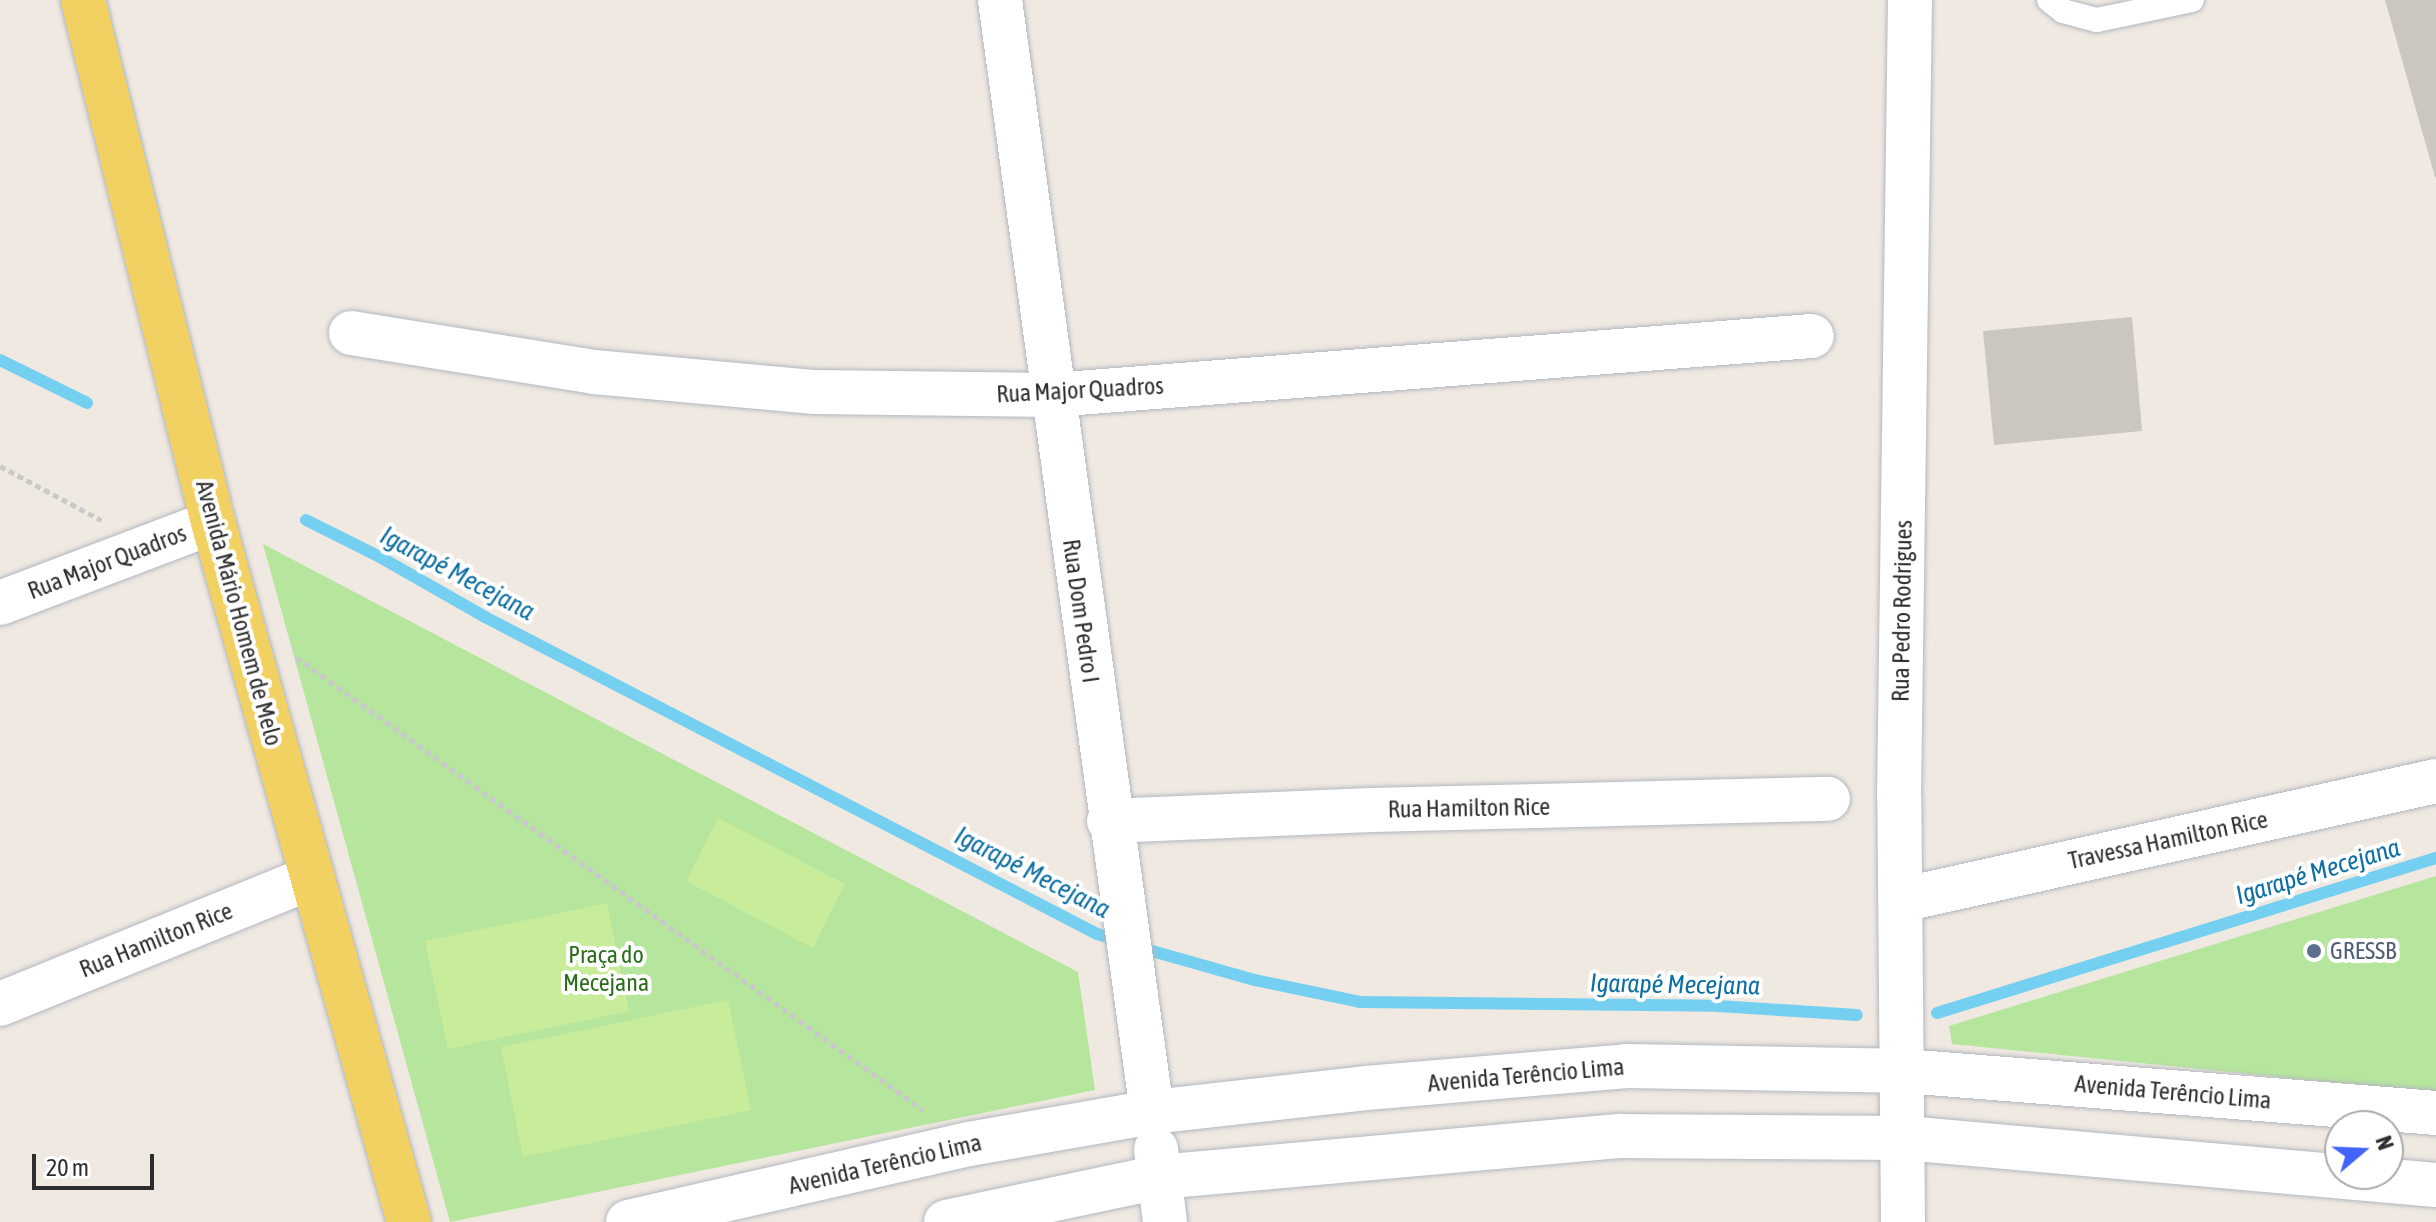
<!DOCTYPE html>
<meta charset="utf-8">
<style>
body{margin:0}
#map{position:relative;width:2436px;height:1222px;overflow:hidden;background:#efe9e1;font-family:"Asap Condensed",sans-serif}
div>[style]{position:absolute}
.green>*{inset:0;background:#b6e59e}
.pitch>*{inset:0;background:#c9ec9a}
.stream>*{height:12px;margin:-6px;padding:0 6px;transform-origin:6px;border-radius:6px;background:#75cff0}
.building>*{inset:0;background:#cbc7bf}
.path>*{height:5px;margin-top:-2.5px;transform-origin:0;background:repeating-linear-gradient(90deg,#c9c9c9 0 6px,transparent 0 10px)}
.roads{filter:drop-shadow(0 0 2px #b4b7c1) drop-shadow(0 0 2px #b4b7c1)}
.lane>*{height:24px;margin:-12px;padding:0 12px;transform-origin:12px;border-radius:12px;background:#fff}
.street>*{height:44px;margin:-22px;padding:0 22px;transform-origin:22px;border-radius:22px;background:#fff}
.secondary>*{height:44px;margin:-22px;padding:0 22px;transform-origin:22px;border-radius:22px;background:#fff}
.primary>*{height:44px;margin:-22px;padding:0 22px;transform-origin:22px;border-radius:22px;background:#f2d163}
.dots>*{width:22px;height:22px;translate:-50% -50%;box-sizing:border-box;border:4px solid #fff;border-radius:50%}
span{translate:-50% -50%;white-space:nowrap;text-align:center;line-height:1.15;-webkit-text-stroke:8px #fff;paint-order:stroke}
.street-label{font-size:24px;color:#2e2e2e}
.service-label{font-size:24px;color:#4e5e75}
.left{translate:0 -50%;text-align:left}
.park-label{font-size:24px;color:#2c6e1b}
.water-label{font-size:26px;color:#0d6fa3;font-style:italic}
.north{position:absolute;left:2324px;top:1110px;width:80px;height:80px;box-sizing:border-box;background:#fff;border:2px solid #ababab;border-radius:50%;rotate:71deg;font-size:22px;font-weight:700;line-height:32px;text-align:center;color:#2e2e2e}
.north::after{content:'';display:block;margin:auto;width:28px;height:36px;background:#4264fb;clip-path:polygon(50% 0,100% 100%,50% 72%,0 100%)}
.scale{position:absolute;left:32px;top:1154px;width:122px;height:36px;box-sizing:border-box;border:4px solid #2e2e2e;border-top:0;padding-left:10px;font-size:24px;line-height:28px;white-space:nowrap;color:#2e2e2e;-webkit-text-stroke:6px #fff;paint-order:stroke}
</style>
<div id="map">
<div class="green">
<div style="clip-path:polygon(263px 544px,1078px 972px,1095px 1090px,450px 1222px)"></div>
<div style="clip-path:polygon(2436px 876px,2436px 1093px,1952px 1044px,1949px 1026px)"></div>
</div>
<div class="pitch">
<div style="clip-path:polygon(718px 818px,845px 884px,813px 948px,686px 881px)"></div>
<div style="clip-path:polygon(607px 903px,629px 1011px,448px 1049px,425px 941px)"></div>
<div style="clip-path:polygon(728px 1000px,751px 1110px,523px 1157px,501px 1047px)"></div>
</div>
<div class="stream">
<div style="left:0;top:360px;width:97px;rotate:26.3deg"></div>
<div style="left:306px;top:520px;width:83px;rotate:26.6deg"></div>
<div style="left:380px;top:557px;width:121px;rotate:29.7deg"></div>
<div style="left:485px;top:617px;width:689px;rotate:27.38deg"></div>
<div style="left:1097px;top:934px;width:24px;rotate:17deg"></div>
<div style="left:1138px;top:947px;width:122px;rotate:15.8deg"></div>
<div style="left:1255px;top:980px;width:107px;rotate:11.8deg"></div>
<div style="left:1360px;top:1002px;width:358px;rotate:0.6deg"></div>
<div style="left:1718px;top:1006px;width:139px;rotate:3.7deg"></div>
<div style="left:1937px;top:1013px;width:523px;rotate:-17.26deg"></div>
</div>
<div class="building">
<div style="clip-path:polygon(2385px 0,2436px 0,2436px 177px,2435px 177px)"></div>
<div style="clip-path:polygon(2132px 317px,2142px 431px,1994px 445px,1983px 331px)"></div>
</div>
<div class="path">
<div style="left:0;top:466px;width:115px;rotate:28.1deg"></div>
<div style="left:296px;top:657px;width:774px;rotate:35.85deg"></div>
</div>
<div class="roads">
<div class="lane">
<div style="left:2049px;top:0;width:18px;rotate:38deg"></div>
<div style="left:2063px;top:11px;width:35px;rotate:15deg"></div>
<div style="left:2097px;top:20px;width:97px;rotate:-11.9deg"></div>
</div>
<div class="street">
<div style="left:1000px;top:0;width:1122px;rotate:82.22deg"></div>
<div style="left:351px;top:333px;width:246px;rotate:9.1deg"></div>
<div style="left:594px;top:372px;width:222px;rotate:5.2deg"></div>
<div style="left:815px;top:392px;width:237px;rotate:0.7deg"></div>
<div style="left:1052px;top:395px;width:762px;rotate:-4.44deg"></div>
<div style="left:0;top:603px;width:228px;rotate:-20.8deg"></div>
<div style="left:1109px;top:821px;width:262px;rotate:-2.4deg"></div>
<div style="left:1371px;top:810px;width:457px;rotate:-1.4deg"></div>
<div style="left:1901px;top:900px;width:548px;rotate:-12.54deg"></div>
<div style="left:0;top:1004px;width:337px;rotate:-22.1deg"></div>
</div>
<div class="secondary">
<div style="left:1156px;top:1149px;width:74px;rotate:83deg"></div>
<div style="left:628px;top:1222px;width:350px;rotate:-12.9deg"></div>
<div style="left:969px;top:1144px;width:186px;rotate:-9.9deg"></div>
<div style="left:1152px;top:1112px;width:215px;rotate:-6.4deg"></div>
<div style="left:1366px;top:1088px;width:262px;rotate:-4.8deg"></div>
<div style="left:1627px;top:1066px;width:277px;rotate:1deg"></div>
<div style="left:1904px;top:1071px;width:534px;rotate:4.51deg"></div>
<div style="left:946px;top:1222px;width:218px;rotate:-11.9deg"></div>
<div style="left:1159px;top:1177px;width:464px;rotate:-5.1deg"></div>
<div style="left:1621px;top:1136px;width:284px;rotate:0.4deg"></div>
<div style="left:1905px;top:1138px;width:533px;rotate:5.06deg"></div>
<div style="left:1903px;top:1222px;width:425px;rotate:-90.5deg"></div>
<div style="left:1899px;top:797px;width:797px;rotate:-89.21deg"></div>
</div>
<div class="primary">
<div style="left:83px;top:0;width:538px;rotate:76.02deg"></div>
<div style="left:213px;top:522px;width:727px;rotate:74.36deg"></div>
</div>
</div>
<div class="dots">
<div style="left:2314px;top:951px;background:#5c6f8a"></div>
</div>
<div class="street-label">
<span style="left:1080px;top:390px;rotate:-3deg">Rua Major Quadros</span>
<span style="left:107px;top:562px;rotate:-21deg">Rua Major Quadros</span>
<span style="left:1081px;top:611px;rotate:82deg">Rua Dom Pedro I</span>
<span style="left:1902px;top:611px;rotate:-89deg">Rua Pedro Rodrigues</span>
<span style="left:239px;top:613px;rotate:75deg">Avenida Mário Homem de Melo</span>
<span style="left:1469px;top:808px;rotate:-1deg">Rua Hamilton Rice</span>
<span style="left:2168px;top:840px;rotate:-12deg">Travessa Hamilton Rice</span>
<span style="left:156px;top:940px;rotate:-22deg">Rua Hamilton Rice</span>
<span style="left:1526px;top:1075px;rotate:-5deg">Avenida Terêncio Lima</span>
<span style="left:2173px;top:1092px;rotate:5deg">Avenida Terêncio Lima</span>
<span style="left:885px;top:1164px;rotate:-13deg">Avenida Terêncio Lima</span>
</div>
<div class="service-label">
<span class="left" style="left:2330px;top:951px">GRESSB</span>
</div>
<div class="park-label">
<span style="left:606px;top:969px">Praça do<br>Mecejana</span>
</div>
<div class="water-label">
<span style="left:457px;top:574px;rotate:28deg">Igarapé Mecejana</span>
<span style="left:2318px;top:872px;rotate:-17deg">Igarapé Mecejana</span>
<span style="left:1032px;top:873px;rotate:27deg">Igarapé Mecejana</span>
<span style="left:1675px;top:985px;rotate:1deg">Igarapé Mecejana</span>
</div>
<div class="north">N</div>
<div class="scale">20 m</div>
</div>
